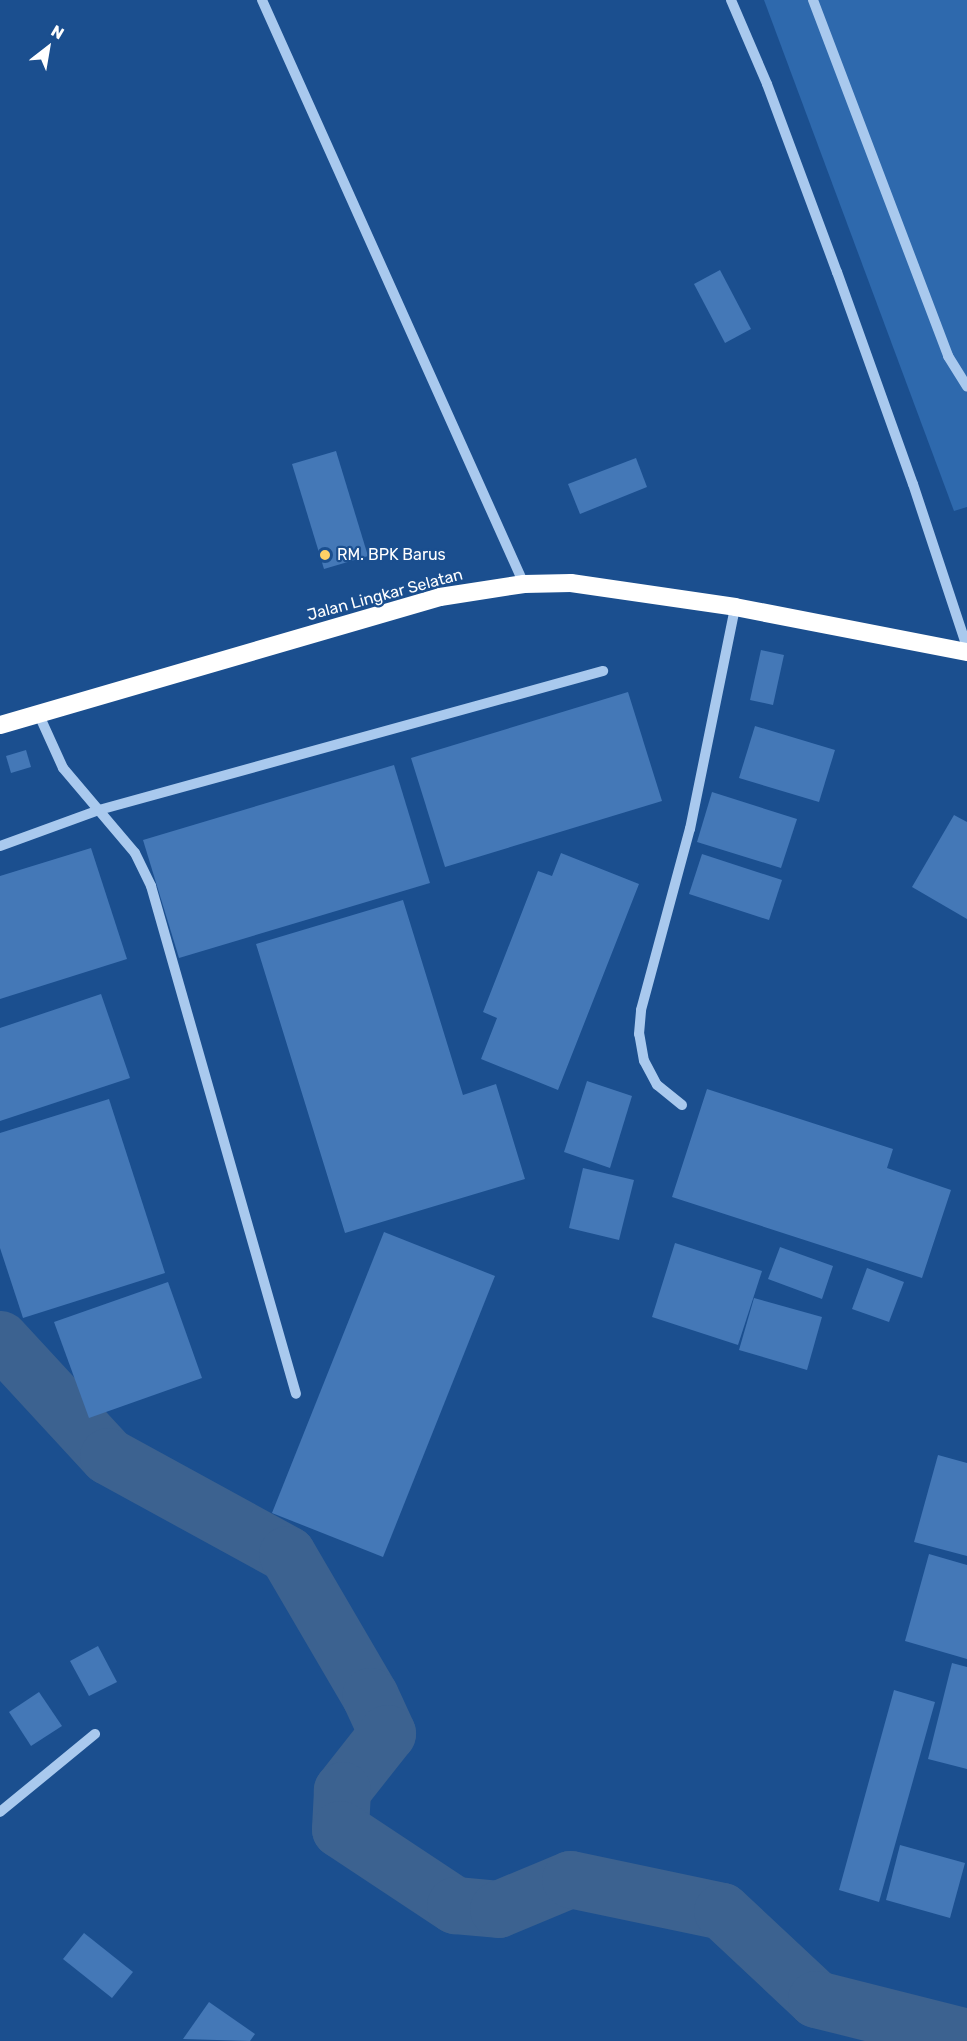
<!DOCTYPE html>
<style>
body{margin:0}
#map{position:relative;width:967px;height:2041px;overflow:hidden;background:#1b4f8f;font-family:Rubik,sans-serif}
div>[style]{position:absolute}
.green>*{inset:0;background:#2e69ad}
.river>*{height:57px;margin:-28.5px;padding:0 28.5px;transform-origin:28.5px;border-radius:28.5px;background:#3c6290}
.building>*{inset:0;background:#4478b7}
.minor>*{height:10px;margin:-5px;padding:0 5px;transform-origin:5px;border-radius:5px;background:#a9c9ee}
.highway>*{height:18px;margin:-9px;padding:0 9px;transform-origin:9px;border-radius:9px;background:#fff}
.dots>*{width:16px;height:16px;translate:-50% -50%;box-sizing:border-box;border:3px solid #1b4f8f;border-radius:50%}
span{translate:-50% -50%;white-space:nowrap;text-align:center;line-height:1.15;-webkit-text-stroke:4.5px #1b4f8f;paint-order:stroke}
.poi-label{font-size:16px;color:#fff}
.left{translate:0 -50%;text-align:left}
.street-label{font-size:16px;color:#fff}
.north{position:absolute;left:18px;top:18px;width:60px;height:60px;-webkit-text-stroke:4px #1b4f8f;paint-order:stroke;rotate:31deg;font-size:16px;font-weight:700;line-height:24px;text-align:center;color:#fff}
.north::after{content:'';display:block;margin:auto;width:21px;height:27px;background:#fff;clip-path:polygon(50% 0,100% 100%,50% 72%,0 100%)}
</style>
<div id="map">
<div class="green">
<div style="clip-path:polygon(764px 0,967px 0,967px 507px,954px 511px)"></div>
</div>
<div class="river">
<div style="left:0;top:1339px;width:159px;rotate:47.3deg"></div>
<div style="left:108px;top:1456px;width:204px;rotate:28.7deg"></div>
<div style="left:287px;top:1554px;width:164px;rotate:59.7deg"></div>
<div style="left:370px;top:1696px;width:41px;rotate:65.3deg"></div>
<div style="left:387px;top:1733px;width:73px;rotate:128.3deg"></div>
<div style="left:342px;top:1790px;width:39px;rotate:93deg"></div>
<div style="left:340px;top:1829px;width:138px;rotate:33.5deg"></div>
<div style="left:455px;top:1905px;width:43px;rotate:5.3deg"></div>
<div style="left:498px;top:1909px;width:78px;rotate:-22.6deg"></div>
<div style="left:570px;top:1879px;width:155px;rotate:11.9deg"></div>
<div style="left:722px;top:1911px;width:129px;rotate:43.1deg"></div>
<div style="left:816px;top:1999px;width:156px;rotate:14.1deg"></div>
</div>
<div class="building">
<div style="clip-path:polygon(720px 270px,751px 329px,725px 343px,694px 284px)"></div>
<div style="clip-path:polygon(336px 451px,368px 556px,324px 569px,292px 464px)"></div>
<div style="clip-path:polygon(636px 458px,647px 487px,580px 514px,568px 484px)"></div>
<div style="clip-path:polygon(761px 650px,784px 655px,773px 705px,750px 700px)"></div>
<div style="clip-path:polygon(628px 692px,662px 801px,445px 867px,411px 758px)"></div>
<div style="clip-path:polygon(755px 726px,835px 750px,819px 802px,739px 778px)"></div>
<div style="clip-path:polygon(26px 750px,31px 767px,11px 773px,6px 756px)"></div>
<div style="clip-path:polygon(394px 765px,430px 883px,179px 958px,143px 840px)"></div>
<div style="clip-path:polygon(712px 792px,797px 819px,781px 868px,697px 842px)"></div>
<div style="clip-path:polygon(954px 815px,967px 822px,967px 919px,912px 887px)"></div>
<div style="clip-path:polygon(91px 848px,127px 959px,0 999px,0 876px)"></div>
<div style="clip-path:polygon(561px 853px,639px 884px,558px 1090px,481px 1059px,497px 1018px,483px 1012px,538px 871px,552px 876px)"></div>
<div style="clip-path:polygon(702px 854px,782px 880px,769px 920px,689px 894px)"></div>
<div style="clip-path:polygon(403px 900px,463px 1095px,496px 1084px,525px 1179px,345px 1233px,256px 944px)"></div>
<div style="clip-path:polygon(101px 994px,130px 1078px,0 1121px,0 1028px)"></div>
<div style="clip-path:polygon(587px 1081px,632px 1096px,610px 1168px,564px 1152px)"></div>
<div style="clip-path:polygon(707px 1089px,893px 1149px,887px 1168px,951px 1190px,922px 1278px,672px 1197px)"></div>
<div style="clip-path:polygon(109px 1099px,165px 1273px,23px 1318px,0 1248px,0 1133px)"></div>
<div style="clip-path:polygon(583px 1168px,634px 1180px,619px 1240px,569px 1228px)"></div>
<div style="clip-path:polygon(384px 1232px,495px 1276px,383px 1557px,272px 1513px)"></div>
<div style="clip-path:polygon(675px 1243px,762px 1271px,738px 1345px,652px 1317px)"></div>
<div style="clip-path:polygon(780px 1247px,833px 1266px,822px 1299px,768px 1279px)"></div>
<div style="clip-path:polygon(867px 1268px,904px 1282px,889px 1322px,852px 1309px)"></div>
<div style="clip-path:polygon(168px 1282px,202px 1378px,89px 1418px,54px 1322px)"></div>
<div style="clip-path:polygon(754px 1298px,822px 1317px,807px 1370px,739px 1350px)"></div>
<div style="clip-path:polygon(938px 1455px,967px 1463px,967px 1556px,914px 1542px)"></div>
<div style="clip-path:polygon(929px 1554px,967px 1565px,967px 1659px,905px 1641px)"></div>
<div style="clip-path:polygon(98px 1646px,117px 1682px,89px 1696px,70px 1661px)"></div>
<div style="clip-path:polygon(952px 1663px,967px 1667px,967px 1769px,928px 1759px)"></div>
<div style="clip-path:polygon(894px 1690px,935px 1702px,879px 1902px,839px 1890px)"></div>
<div style="clip-path:polygon(39px 1692px,62px 1726px,31px 1746px,9px 1712px)"></div>
<div style="clip-path:polygon(900px 1845px,965px 1863px,950px 1918px,886px 1900px)"></div>
<div style="clip-path:polygon(84px 1933px,133px 1972px,112px 1998px,63px 1959px)"></div>
<div style="clip-path:polygon(209px 2002px,255px 2034px,250px 2041px,183px 2039px)"></div>
</div>
<div class="minor">
<div style="left:262px;top:0;width:640px;rotate:65.84deg"></div>
<div style="left:731px;top:0;width:91px;rotate:66.8deg"></div>
<div style="left:767px;top:84px;width:201px;rotate:69.6deg"></div>
<div style="left:837px;top:272px;width:225px;rotate:70.3deg"></div>
<div style="left:913px;top:484px;width:172px;rotate:71.7deg"></div>
<div style="left:813px;top:0;width:381px;rotate:69.2deg"></div>
<div style="left:948px;top:356px;width:36px;rotate:58deg"></div>
<div style="left:39px;top:715px;width:58px;rotate:65.6deg"></div>
<div style="left:63px;top:768px;width:111px;rotate:49.7deg"></div>
<div style="left:135px;top:853px;width:37px;rotate:64deg"></div>
<div style="left:151px;top:886px;width:528px;rotate:74.07deg"></div>
<div style="left:0;top:846px;width:105px;rotate:-20deg"></div>
<div style="left:99px;top:810px;width:523px;rotate:-15.42deg"></div>
<div style="left:682px;top:1105px;width:32px;rotate:-141deg"></div>
<div style="left:657px;top:1085px;width:27px;rotate:-118deg"></div>
<div style="left:644px;top:1061px;width:27px;rotate:-100deg"></div>
<div style="left:639px;top:1034px;width:24px;rotate:-85deg"></div>
<div style="left:641px;top:1010px;width:188px;rotate:-74.9deg"></div>
<div style="left:690px;top:829px;width:227px;rotate:-78.5deg"></div>
<div style="left:0;top:1812px;width:123px;rotate:-39.4deg"></div>
</div>
<div class="highway">
<div style="left:0;top:725px;width:458px;rotate:-16.2deg"></div>
<div style="left:440px;top:597px;width:85px;rotate:-8.8deg"></div>
<div style="left:524px;top:584px;width:47px;rotate:-1.2deg"></div>
<div style="left:571px;top:583px;width:166px;rotate:8.3deg"></div>
<div style="left:735px;top:607px;width:236px;rotate:11deg"></div>
</div>
<div class="dots">
<div style="left:325px;top:555px;background:#ffd166"></div>
</div>
<div class="poi-label">
<span class="left" style="left:337px;top:555px">RM. BPK Barus</span>
</div>
<div class="street-label">
<span style="left:385px;top:595px;rotate:-15deg">Jalan Lingkar Selatan</span>
</div>
<div class="north">N</div>
</div>
